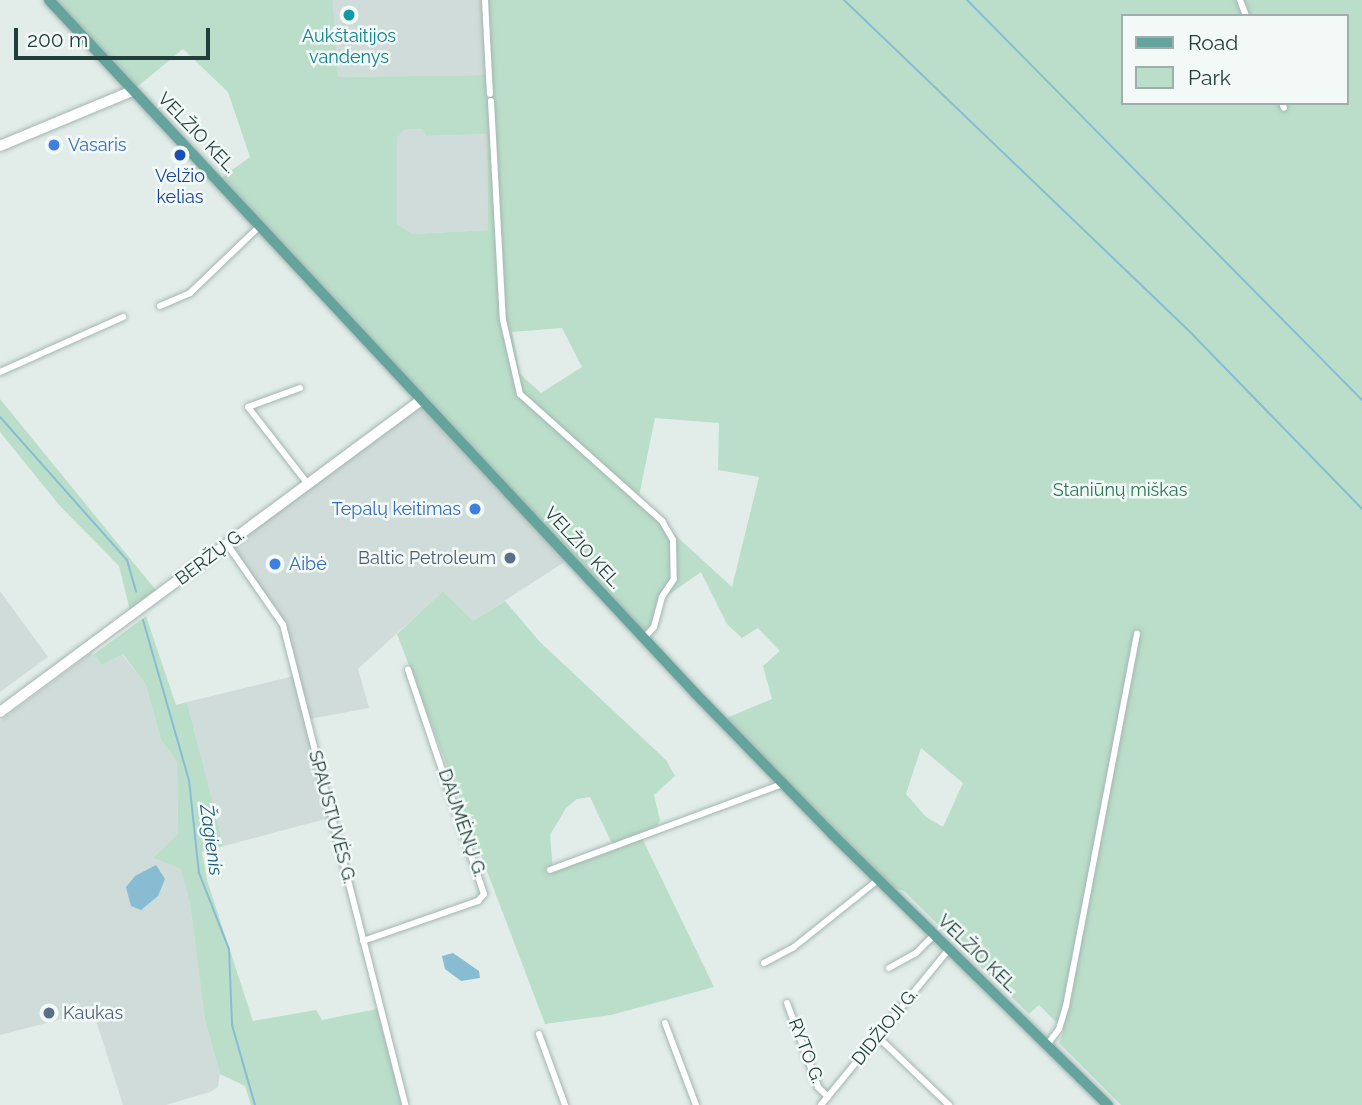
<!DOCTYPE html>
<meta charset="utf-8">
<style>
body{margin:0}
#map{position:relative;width:1362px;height:1105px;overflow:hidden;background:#e2ede9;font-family:Raleway,sans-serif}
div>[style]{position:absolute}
.built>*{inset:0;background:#d0dcd9}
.green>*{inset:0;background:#badeca}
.water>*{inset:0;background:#88bcd3}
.stream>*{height:2px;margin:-1px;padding:0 1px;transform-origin:1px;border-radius:1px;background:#88bcd3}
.roads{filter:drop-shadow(0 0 2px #a4b5b1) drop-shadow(0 0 2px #a4b5b1)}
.street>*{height:6px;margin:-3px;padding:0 3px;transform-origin:3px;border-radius:3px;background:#fff}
.secondary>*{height:10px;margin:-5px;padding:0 5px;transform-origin:5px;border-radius:5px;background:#fff}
.primary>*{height:10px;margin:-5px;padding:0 5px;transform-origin:5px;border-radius:5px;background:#65a39d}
.dots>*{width:19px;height:19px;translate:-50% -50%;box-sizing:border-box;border:4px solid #f3f9f7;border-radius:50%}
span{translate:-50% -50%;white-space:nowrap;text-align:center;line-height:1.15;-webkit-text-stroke:5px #f3f9f7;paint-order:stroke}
.culture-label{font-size:18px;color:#0d838f}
.street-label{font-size:18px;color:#213e3b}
.shop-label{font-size:18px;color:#366cbe}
.left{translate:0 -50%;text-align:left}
.right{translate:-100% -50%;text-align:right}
.transit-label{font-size:18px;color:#164399}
.park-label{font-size:18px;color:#2a7653}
.service-label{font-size:18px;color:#4e5e75}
.water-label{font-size:19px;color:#1a5c7c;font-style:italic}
.legend{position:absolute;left:1121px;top:14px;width:228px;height:91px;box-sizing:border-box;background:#f3f9f7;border:2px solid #9faeac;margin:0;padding:9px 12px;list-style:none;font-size:21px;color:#213e3b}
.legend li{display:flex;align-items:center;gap:14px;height:35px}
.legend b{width:35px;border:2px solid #9faeac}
.scale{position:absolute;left:14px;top:28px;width:196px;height:32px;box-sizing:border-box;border:4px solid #213e3b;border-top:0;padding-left:9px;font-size:21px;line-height:24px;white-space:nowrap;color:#213e3b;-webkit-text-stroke:5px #f3f9f7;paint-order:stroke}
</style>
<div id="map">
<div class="built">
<div style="clip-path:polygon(333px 0,485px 0,489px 75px,338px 77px)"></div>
<div style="clip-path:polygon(422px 129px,426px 136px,487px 134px,488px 230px,413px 234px,397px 224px,397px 137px,402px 130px)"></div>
<div style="clip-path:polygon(420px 401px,566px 561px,473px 621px,443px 591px,358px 669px,369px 708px,304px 720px,329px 818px,224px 846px,187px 702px,298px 675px,285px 623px,232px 547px,298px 491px)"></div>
<div style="clip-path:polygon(0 591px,48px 657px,0 692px)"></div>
<div style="clip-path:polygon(91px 653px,102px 665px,122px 654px,146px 685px,161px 740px,177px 762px,178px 835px,153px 858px,181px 868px,190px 904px,205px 1020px,220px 1074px,218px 1087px,210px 1092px,166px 1105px,123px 1105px,93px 1011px,0 1035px,0 721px)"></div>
</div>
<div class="green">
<div style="clip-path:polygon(evenodd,53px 0,333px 0,338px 77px,489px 75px,485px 0,1362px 0,1362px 1105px,1121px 1105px,1059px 1043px,1064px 1030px,1039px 1005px,1029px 1014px,904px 891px,883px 885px,722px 720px,772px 699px,763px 666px,780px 651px,758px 628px,742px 638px,727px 624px,701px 572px,657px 603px,652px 625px,644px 631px,218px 180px,250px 157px,228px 92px,183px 49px,132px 91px,53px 0,1122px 16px,1346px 16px,1346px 103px,1122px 103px,1122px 16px,53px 0,422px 129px,426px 136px,487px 134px,488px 230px,413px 234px,397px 224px,397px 138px,403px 130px,422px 129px,53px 0,562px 328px,582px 367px,541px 393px,520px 374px,512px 332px,562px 328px,53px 0,655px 418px,719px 423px,718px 470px,759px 477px,732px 587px,638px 501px,655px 418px,53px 0,921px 748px,963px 783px,943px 827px,926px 817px,906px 794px,921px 748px)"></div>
<div style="clip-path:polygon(0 399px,159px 594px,131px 615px,119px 566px,60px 506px,0 432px)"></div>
<div style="clip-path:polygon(evenodd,443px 591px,473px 621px,505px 601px,540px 642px,666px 760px,675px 776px,654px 795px,660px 820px,657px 827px,640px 834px,714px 987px,611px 1015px,545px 1024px,397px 634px,443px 591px,590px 797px,615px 850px,553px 871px,550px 835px,566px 808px,577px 799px,590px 797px)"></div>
<div style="clip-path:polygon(146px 616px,176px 705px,187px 702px,224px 846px,202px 852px,207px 880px,253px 1021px,316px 1010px,322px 1020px,377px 1009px,402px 1105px,251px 1105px,245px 1086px,220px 1074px,205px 1020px,190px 904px,181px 869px,153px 858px,178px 834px,177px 762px,161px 740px,146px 685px,123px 654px,102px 665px,93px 655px)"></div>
</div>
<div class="water">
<div style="clip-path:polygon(156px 865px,165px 879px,158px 896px,141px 910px,131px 906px,126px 887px,135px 876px)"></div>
<div style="clip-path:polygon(453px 953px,479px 971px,480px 978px,461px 981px,445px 969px,442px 956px)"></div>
</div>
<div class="stream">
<div style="left:844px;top:0;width:484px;rotate:43.8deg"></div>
<div style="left:1193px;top:335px;width:243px;rotate:45.8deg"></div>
<div style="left:967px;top:0;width:562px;rotate:45.36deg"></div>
<div style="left:0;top:417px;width:191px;rotate:48.4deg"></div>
<div style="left:127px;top:560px;width:33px;rotate:74deg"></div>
<div style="left:143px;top:620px;width:166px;rotate:74deg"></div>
<div style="left:189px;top:780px;width:94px;rotate:83.9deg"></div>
<div style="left:199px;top:873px;width:82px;rotate:68.5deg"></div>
<div style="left:229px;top:949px;width:76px;rotate:87.7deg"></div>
<div style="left:232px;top:1025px;width:83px;rotate:74deg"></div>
</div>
<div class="roads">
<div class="street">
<div style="left:485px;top:0;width:94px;rotate:87deg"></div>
<div style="left:1240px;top:0;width:17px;rotate:69deg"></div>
<div style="left:491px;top:101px;width:219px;rotate:86.9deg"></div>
<div style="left:503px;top:320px;width:76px;rotate:77.1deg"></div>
<div style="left:520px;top:394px;width:191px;rotate:41.8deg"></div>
<div style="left:662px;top:521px;width:22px;rotate:60deg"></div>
<div style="left:673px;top:540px;width:39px;rotate:89deg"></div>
<div style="left:674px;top:579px;width:22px;rotate:124deg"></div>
<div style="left:662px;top:597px;width:31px;rotate:105deg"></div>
<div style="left:654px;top:627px;width:15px;rotate:132deg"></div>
<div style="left:1282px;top:103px;width:5px;rotate:68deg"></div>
<div style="left:160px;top:306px;width:33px;rotate:-23deg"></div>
<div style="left:190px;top:293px;width:98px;rotate:-43.8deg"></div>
<div style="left:0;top:372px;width:135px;rotate:-24.1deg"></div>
<div style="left:300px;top:388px;width:55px;rotate:159.9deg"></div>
<div style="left:248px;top:407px;width:98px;rotate:52.1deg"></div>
<div style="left:227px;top:544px;width:98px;rotate:55.3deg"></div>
<div style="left:283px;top:625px;width:495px;rotate:75.7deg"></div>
<div style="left:550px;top:870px;width:248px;rotate:-20.3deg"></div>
<div style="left:363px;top:941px;width:122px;rotate:-19.2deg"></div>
<div style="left:478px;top:901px;width:9px;rotate:-49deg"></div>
<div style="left:484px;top:894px;width:237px;rotate:-108.7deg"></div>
<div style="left:764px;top:963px;width:34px;rotate:-28deg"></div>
<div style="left:794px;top:947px;width:107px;rotate:-38.6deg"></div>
<div style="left:889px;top:968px;width:31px;rotate:-29deg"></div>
<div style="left:916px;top:953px;width:25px;rotate:-45deg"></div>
<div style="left:787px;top:1003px;width:90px;rotate:69.7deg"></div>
<div style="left:818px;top:1087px;width:14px;rotate:45deg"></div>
<div style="left:665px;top:1023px;width:88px;rotate:69.3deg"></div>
<div style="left:539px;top:1034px;width:76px;rotate:69.9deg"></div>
<div style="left:877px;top:1036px;width:100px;rotate:43.8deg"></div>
<div style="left:1047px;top:1045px;width:20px;rotate:-53deg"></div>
<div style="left:1059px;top:1029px;width:24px;rotate:-73deg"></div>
<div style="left:1066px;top:1006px;width:379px;rotate:-79.2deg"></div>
<div style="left:821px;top:1105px;width:202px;rotate:-50.6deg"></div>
</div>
<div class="secondary">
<div style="left:0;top:146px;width:143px;rotate:-22.6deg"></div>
<div style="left:0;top:712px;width:523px;rotate:-36.52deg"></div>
</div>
<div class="primary">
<div style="left:49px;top:0;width:949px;rotate:47.01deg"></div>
<div style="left:696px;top:694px;width:195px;rotate:45.8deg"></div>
<div style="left:832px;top:834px;width:387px;rotate:44.5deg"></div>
</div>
</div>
<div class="dots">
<div style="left:349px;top:15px;background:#0f9aa8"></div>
<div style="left:54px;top:145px;background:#3f7fe0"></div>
<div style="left:180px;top:155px;background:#1a4fb4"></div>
<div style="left:475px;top:509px;background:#3f7fe0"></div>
<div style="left:510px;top:558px;background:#5c6f8a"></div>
<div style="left:275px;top:564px;background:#3f7fe0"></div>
<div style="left:49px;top:1013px;background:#5c6f8a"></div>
</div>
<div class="culture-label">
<span style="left:349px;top:47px">Aukštaitijos<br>vandenys</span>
</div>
<div class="street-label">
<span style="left:197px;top:133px;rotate:46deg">VELŽIO KEL.</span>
<span style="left:583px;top:548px;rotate:47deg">VELŽIO KEL.</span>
<span style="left:210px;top:557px;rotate:-37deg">BERŽŲ G.</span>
<span style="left:332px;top:817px;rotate:75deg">SPAUSTUVĖS G.</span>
<span style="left:462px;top:823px;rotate:71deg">DAUMĖNŲ G.</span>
<span style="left:978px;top:954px;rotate:44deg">VELŽIO KEL.</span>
<span style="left:885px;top:1027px;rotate:-51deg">DIDŽIOJI G.</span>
<span style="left:806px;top:1051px;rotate:69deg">RYTO G.</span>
</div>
<div class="shop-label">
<span class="left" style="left:68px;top:145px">Vasaris</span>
<span class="right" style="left:461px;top:509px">Tepalų keitimas</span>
<span class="left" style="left:289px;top:564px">Aibė</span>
</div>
<div class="transit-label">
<span style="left:180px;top:187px">Velžio<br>kelias</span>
</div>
<div class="park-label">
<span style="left:1120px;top:490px">Staniūnų miškas</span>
</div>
<div class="service-label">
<span class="right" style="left:496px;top:558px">Baltic Petroleum</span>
<span class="left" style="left:63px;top:1013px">Kaukas</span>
</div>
<div class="water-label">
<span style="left:211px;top:840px;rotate:82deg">Žagienis</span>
</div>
<ul class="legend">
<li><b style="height:9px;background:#65a39d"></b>Road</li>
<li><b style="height:19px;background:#badeca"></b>Park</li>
</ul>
<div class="scale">200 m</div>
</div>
